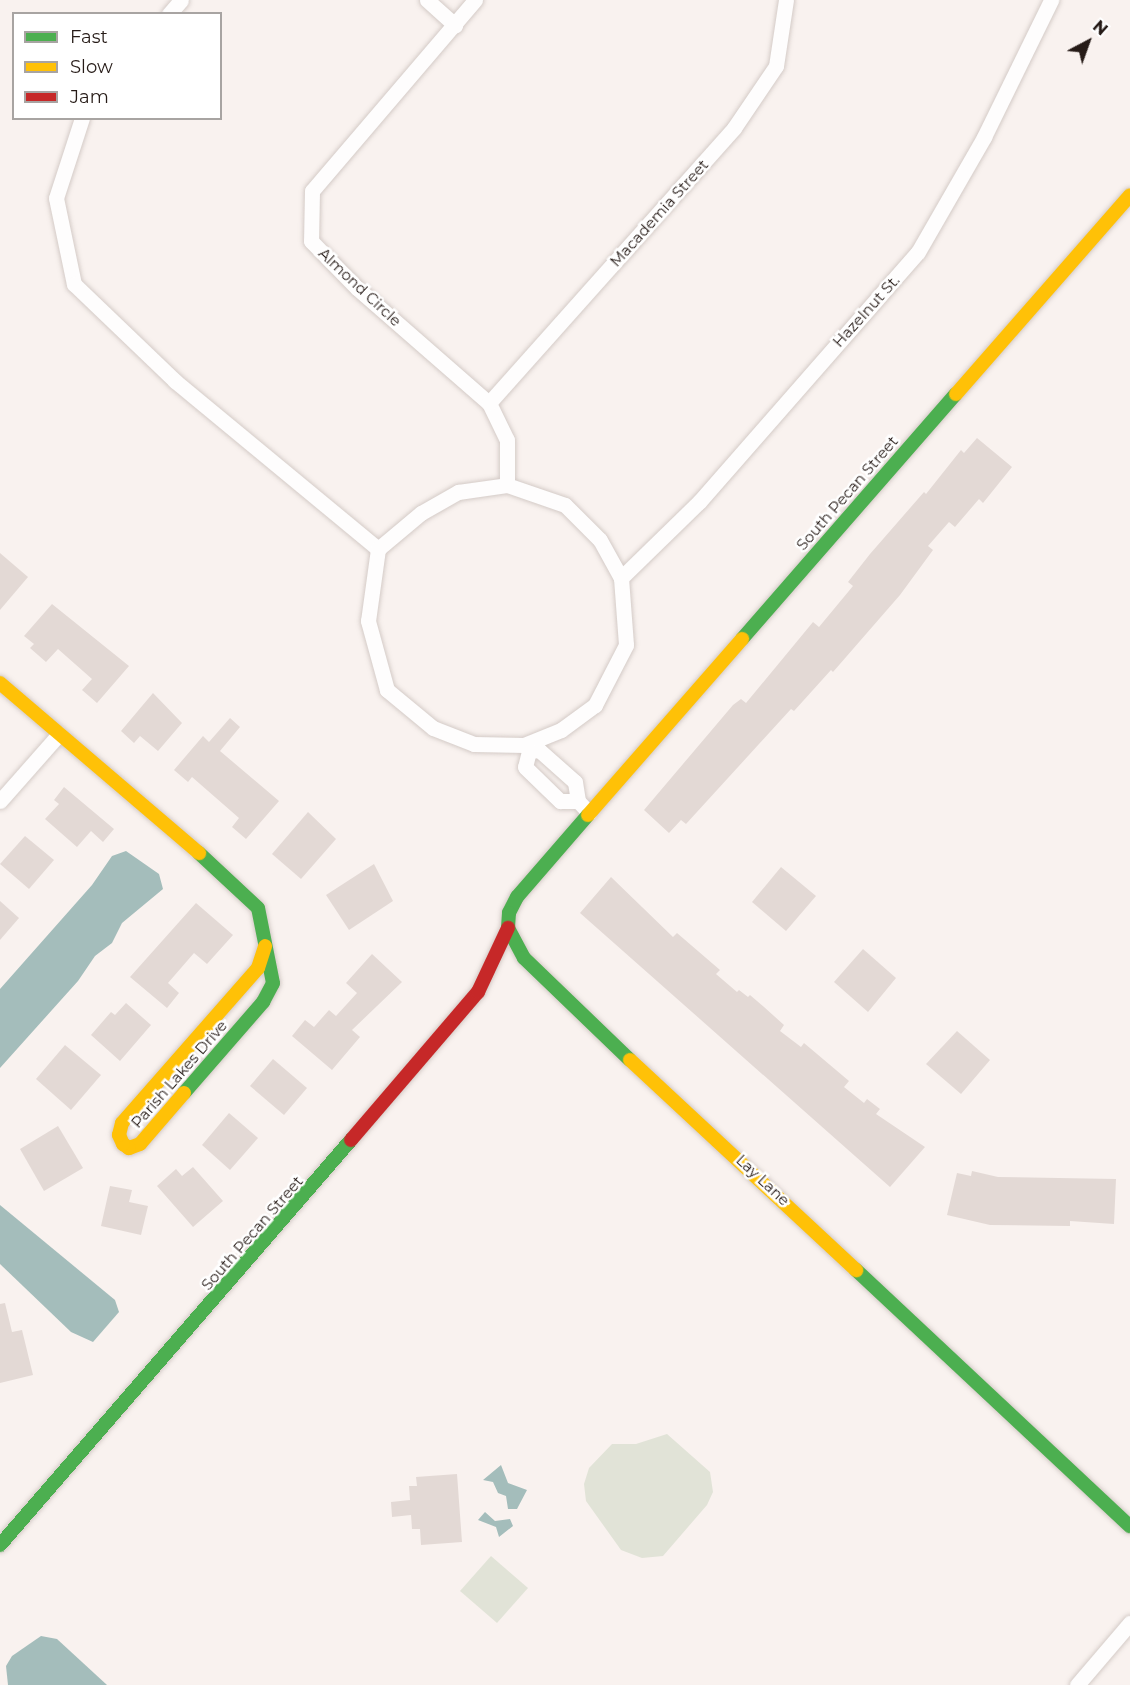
<!DOCTYPE html>
<style>
body{margin:0}
#map{position:relative;width:1130px;height:1685px;overflow:hidden;background:#f9f2ef;font-family:Montserrat,sans-serif}
div>[style]{position:absolute}
.green>*{inset:0;background:#e1e3d7}
.water>*{inset:0;background:#a4bdbb}
.building>*{inset:0;background:#e3d9d5}
.roads{filter:drop-shadow(0 0 2px #d4cbc7) drop-shadow(0 0 2px #d4cbc7)}
.street>*{height:15px;margin:-7.5px;padding:0 7.5px;transform-origin:7.5px;border-radius:7.5px;background:#fefdfd}
.fast>*{height:14px;margin:-7px;padding:0 7px;transform-origin:7px;border-radius:7px;background:#4caf50}
.slow>*{height:14px;margin:-7px;padding:0 7px;transform-origin:7px;border-radius:7px;background:#ffc107}
.jam>*{height:14px;margin:-7px;padding:0 7px;transform-origin:7px;border-radius:7px;background:#c62828}
span{translate:-50% -50%;white-space:nowrap;text-align:center;line-height:1.15;-webkit-text-stroke:5px #fff;paint-order:stroke}
.street-label{font-size:15px;color:#261b17}
.legend{position:absolute;left:12px;top:12px;width:210px;height:108px;box-sizing:border-box;background:#fff;border:2px solid #a8a4a2;margin:0;padding:8px 10px;list-style:none;font-size:18px;color:#261b17}
.legend li{display:flex;align-items:center;gap:12px;height:30px}
.legend b{width:30px;border:2px solid #a8a4a2}
.north{position:absolute;left:1058px;top:12px;width:60px;height:60px;-webkit-text-stroke:4px #fff;paint-order:stroke;rotate:41deg;font-size:16px;font-weight:700;line-height:24px;text-align:center;color:#261b17}
.north::after{content:'';display:block;margin:auto;width:21px;height:27px;background:#261b17;clip-path:polygon(50% 0,100% 100%,50% 72%,0 100%)}
</style>
<div id="map">
<div class="green">
<div style="clip-path:polygon(667px 1434px,710px 1472px,713px 1492px,707px 1505px,663px 1556px,642px 1558px,621px 1550px,586px 1501px,584px 1484px,589px 1468px,612px 1444px,636px 1444px)"></div>
<div style="clip-path:polygon(491px 1556px,528px 1588px,497px 1623px,460px 1591px)"></div>
</div>
<div class="water">
<div style="clip-path:polygon(126px 851px,159px 874px,163px 889px,122px 923px,112px 943px,95px 956px,78px 981px,0 1068px,0 989px,92px 885px,112px 856px)"></div>
<div style="clip-path:polygon(0 1205px,115px 1300px,119px 1312px,93px 1342px,71px 1332px,0 1264px)"></div>
<div style="clip-path:polygon(501px 1465px,508px 1483px,527px 1490px,517px 1509px,508px 1509px,506px 1496px,498px 1493px,493px 1482px,483px 1480px)"></div>
<div style="clip-path:polygon(485px 1512px,495px 1521px,510px 1519px,513px 1526px,499px 1537px,496px 1527px,478px 1520px)"></div>
<div style="clip-path:polygon(41px 1636px,57px 1639px,107px 1685px,8px 1685px,6px 1666px,12px 1656px)"></div>
</div>
<div class="building">
<div style="clip-path:polygon(977px 438px,1012px 467px,983px 503px,979px 499px,955px 527px,949px 522px,928px 546px,933px 550px,900px 595px,833px 672px,831px 670px,794px 711px,791px 709px,686px 824px,681px 820px,669px 833px,644px 810px,733px 705px,741px 699px,746px 703px,813px 622px,819px 627px,853px 586px,848px 582px,870px 554px,924px 492px,926px 494px,961px 450px,964px 453px)"></div>
<div style="clip-path:polygon(0 553px,28px 577px,0 610px)"></div>
<div style="clip-path:polygon(52px 604px,129px 666px,97px 703px,82px 690px,92px 679px,58px 649px,46px 662px,30px 648px,34px 644px,24px 636px)"></div>
<div style="clip-path:polygon(153px 693px,182px 723px,158px 751px,140px 736px,134px 743px,121px 731px)"></div>
<div style="clip-path:polygon(230px 718px,240px 727px,220px 751px,279px 801px,246px 839px,232px 827px,239px 818px,192px 777px,188px 782px,174px 770px,203px 736px,209px 742px)"></div>
<div style="clip-path:polygon(64px 787px,114px 829px,103px 842px,91px 831px,77px 847px,45px 819px,59px 804px,54px 800px)"></div>
<div style="clip-path:polygon(308px 812px,336px 839px,301px 879px,272px 854px)"></div>
<div style="clip-path:polygon(25px 836px,54px 860px,29px 889px,0 864px)"></div>
<div style="clip-path:polygon(374px 864px,393px 901px,349px 930px,326px 895px)"></div>
<div style="clip-path:polygon(781px 867px,816px 896px,786px 931px,752px 902px)"></div>
<div style="clip-path:polygon(611px 877px,673px 937px,677px 933px,720px 970px,716px 974px,737px 992px,739px 990px,748px 997px,750px 995px,764px 1007px,784px 1025px,780px 1031px,801px 1047px,804px 1043px,849px 1081px,844px 1087px,864px 1103px,867px 1099px,880px 1109px,876px 1114px,925px 1147px,890px 1187px,580px 913px)"></div>
<div style="clip-path:polygon(0 901px,19px 918px,0 940px)"></div>
<div style="clip-path:polygon(196px 903px,233px 935px,207px 964px,194px 953px,168px 983px,179px 993px,167px 1008px,130px 977px)"></div>
<div style="clip-path:polygon(863px 949px,896px 978px,868px 1012px,834px 982px)"></div>
<div style="clip-path:polygon(372px 954px,402px 982px,352px 1030px,360px 1037px,332px 1070px,292px 1036px,305px 1020px,314px 1027px,329px 1010px,336px 1016px,357px 993px,346px 983px)"></div>
<div style="clip-path:polygon(126px 1003px,151px 1025px,120px 1061px,91px 1035px,111px 1012px,115px 1015px)"></div>
<div style="clip-path:polygon(957px 1031px,990px 1060px,961px 1094px,926px 1064px)"></div>
<div style="clip-path:polygon(65px 1045px,101px 1075px,71px 1110px,36px 1079px)"></div>
<div style="clip-path:polygon(273px 1059px,307px 1088px,284px 1115px,250px 1086px)"></div>
<div style="clip-path:polygon(229px 1113px,258px 1138px,230px 1170px,202px 1145px)"></div>
<div style="clip-path:polygon(58px 1126px,83px 1168px,44px 1191px,20px 1149px)"></div>
<div style="clip-path:polygon(193px 1167px,223px 1201px,193px 1227px,157px 1186px,176px 1169px,182px 1176px)"></div>
<div style="clip-path:polygon(972px 1171px,998px 1177px,1116px 1179px,1114px 1224px,1070px 1221px,1070px 1226px,990px 1225px,947px 1215px,957px 1173px,971px 1176px)"></div>
<div style="clip-path:polygon(110px 1186px,132px 1190px,129px 1202px,148px 1206px,141px 1235px,101px 1226px)"></div>
<div style="clip-path:polygon(5px 1303px,12px 1332px,22px 1330px,33px 1375px,0 1383px,0 1304px)"></div>
<div style="clip-path:polygon(457px 1474px,462px 1542px,421px 1545px,420px 1529px,412px 1529px,411px 1515px,392px 1517px,391px 1502px,410px 1500px,409px 1486px,417px 1486px,416px 1477px)"></div>
</div>
<div class="roads">
<div class="street">
<div style="left:427px;top:0;width:38px;rotate:42deg"></div>
<div style="left:475px;top:0;width:251px;rotate:130.5deg"></div>
<div style="left:312px;top:191px;width:50px;rotate:91.1deg"></div>
<div style="left:311px;top:241px;width:66px;rotate:45.6deg"></div>
<div style="left:357px;top:288px;width:175px;rotate:41.1deg"></div>
<div style="left:489px;top:403px;width:41px;rotate:64.1deg"></div>
<div style="left:507px;top:440px;width:45px;rotate:90deg"></div>
<div style="left:169px;top:14px;width:18px;rotate:-49deg"></div>
<div style="left:82px;top:118px;width:84px;rotate:108deg"></div>
<div style="left:56px;top:198px;width:88px;rotate:78.2deg"></div>
<div style="left:74px;top:284px;width:140px;rotate:43.8deg"></div>
<div style="left:175px;top:381px;width:264px;rotate:39.6deg"></div>
<div style="left:489px;top:403px;width:368px;rotate:-48.3deg"></div>
<div style="left:734px;top:128px;width:75px;rotate:-55.9deg"></div>
<div style="left:776px;top:66px;width:67px;rotate:-81.4deg"></div>
<div style="left:507px;top:485px;width:61px;rotate:19deg"></div>
<div style="left:565px;top:505px;width:49px;rotate:45deg"></div>
<div style="left:600px;top:540px;width:43px;rotate:61.1deg"></div>
<div style="left:621px;top:578px;width:67px;rotate:85.7deg"></div>
<div style="left:626px;top:645px;width:68px;rotate:117.3deg"></div>
<div style="left:595px;top:705px;width:42px;rotate:143.7deg"></div>
<div style="left:561px;top:730px;width:40px;rotate:158deg"></div>
<div style="left:524px;top:745px;width:50px;rotate:-178.9deg"></div>
<div style="left:474px;top:744px;width:44px;rotate:-158.7deg"></div>
<div style="left:433px;top:728px;width:60px;rotate:-140.4deg"></div>
<div style="left:387px;top:690px;width:72px;rotate:-105.4deg"></div>
<div style="left:368px;top:621px;width:73px;rotate:-82.1deg"></div>
<div style="left:378px;top:549px;width:56px;rotate:-39.9deg"></div>
<div style="left:421px;top:513px;width:43px;rotate:-29.6deg"></div>
<div style="left:458px;top:492px;width:49px;rotate:-8.1deg"></div>
<div style="left:621px;top:578px;width:109px;rotate:-44.3deg"></div>
<div style="left:699px;top:502px;width:332px;rotate:-48.8deg"></div>
<div style="left:918px;top:252px;width:133px;rotate:-60.1deg"></div>
<div style="left:984px;top:137px;width:153px;rotate:-63.9deg"></div>
<div style="left:529px;top:751px;width:10px;rotate:-6deg"></div>
<div style="left:539px;top:750px;width:48px;rotate:41.6deg"></div>
<div style="left:575px;top:782px;width:19px;rotate:81deg"></div>
<div style="left:578px;top:801px;width:16px;rotate:47deg"></div>
<div style="left:529px;top:751px;width:16px;rotate:104deg"></div>
<div style="left:525px;top:767px;width:49px;rotate:44.2deg"></div>
<div style="left:560px;top:801px;width:18px"></div>
<div style="left:0;top:801px;width:89px;rotate:-48.6deg"></div>
<div style="left:1077px;top:1685px;width:82px;rotate:-49.5deg"></div>
</div>
<div class="fast">
<div style="left:742px;top:639px;width:325px;rotate:-48.9deg"></div>
<div style="left:588px;top:815px;width:108px;rotate:130.9deg"></div>
<div style="left:517px;top:897px;width:18px;rotate:117deg"></div>
<div style="left:509px;top:913px;width:15px;rotate:94deg"></div>
<div style="left:508px;top:928px;width:34px;rotate:62deg"></div>
<div style="left:524px;top:958px;width:147px;rotate:43.9deg"></div>
<div style="left:184px;top:1093px;width:121px;rotate:-49deg"></div>
<div style="left:263px;top:1002px;width:21px;rotate:-62deg"></div>
<div style="left:273px;top:983px;width:76px;rotate:-101.3deg"></div>
<div style="left:258px;top:908px;width:81px;rotate:-137deg"></div>
<div style="left:856px;top:1270px;width:375px;rotate:43.1deg"></div>
<div style="left:0;top:1545px;width:536px;rotate:-49.09deg"></div>
</div>
<div class="slow">
<div style="left:956px;top:394px;width:264px;rotate:-48.8deg"></div>
<div style="left:0;top:683px;width:262px;rotate:40.5deg"></div>
<div style="left:588px;top:815px;width:234px;rotate:-48.8deg"></div>
<div style="left:630px;top:1060px;width:309px;rotate:42.9deg"></div>
<div style="left:184px;top:1093px;width:67px;rotate:130.8deg"></div>
<div style="left:140px;top:1144px;width:12px;rotate:160deg"></div>
<div style="left:129px;top:1148px;width:7px;rotate:-146deg"></div>
<div style="left:123px;top:1144px;width:10px;rotate:-114deg"></div>
<div style="left:119px;top:1135px;width:12px;rotate:-76deg"></div>
<div style="left:122px;top:1123px;width:206px;rotate:-48.7deg"></div>
<div style="left:258px;top:968px;width:23px;rotate:-72deg"></div>
</div>
<div class="jam">
<div style="left:351px;top:1140px;width:195px;rotate:-49.4deg"></div>
<div style="left:478px;top:992px;width:71px;rotate:-64.9deg"></div>
</div>
</div>
<div class="street-label">
<span style="left:659px;top:213px;rotate:-48deg">Macademia Street</span>
<span style="left:360px;top:287px;rotate:43deg">Almond Circle</span>
<span style="left:866px;top:311px;rotate:-48deg">Hazelnut St.</span>
<span style="left:847px;top:493px;rotate:-49deg">South Pecan Street</span>
<span style="left:179px;top:1074px;rotate:-49deg">Parish Lakes Drive</span>
<span style="left:763px;top:1180px;rotate:43deg">Lay Lane</span>
<span style="left:252px;top:1233px;rotate:-49deg">South Pecan Street</span>
</div>
<ul class="legend">
<li><b style="height:8px;background:#4caf50"></b>Fast</li>
<li><b style="height:8px;background:#ffc107"></b>Slow</li>
<li><b style="height:8px;background:#c62828"></b>Jam</li>
</ul>
<div class="north">N</div>
</div>
